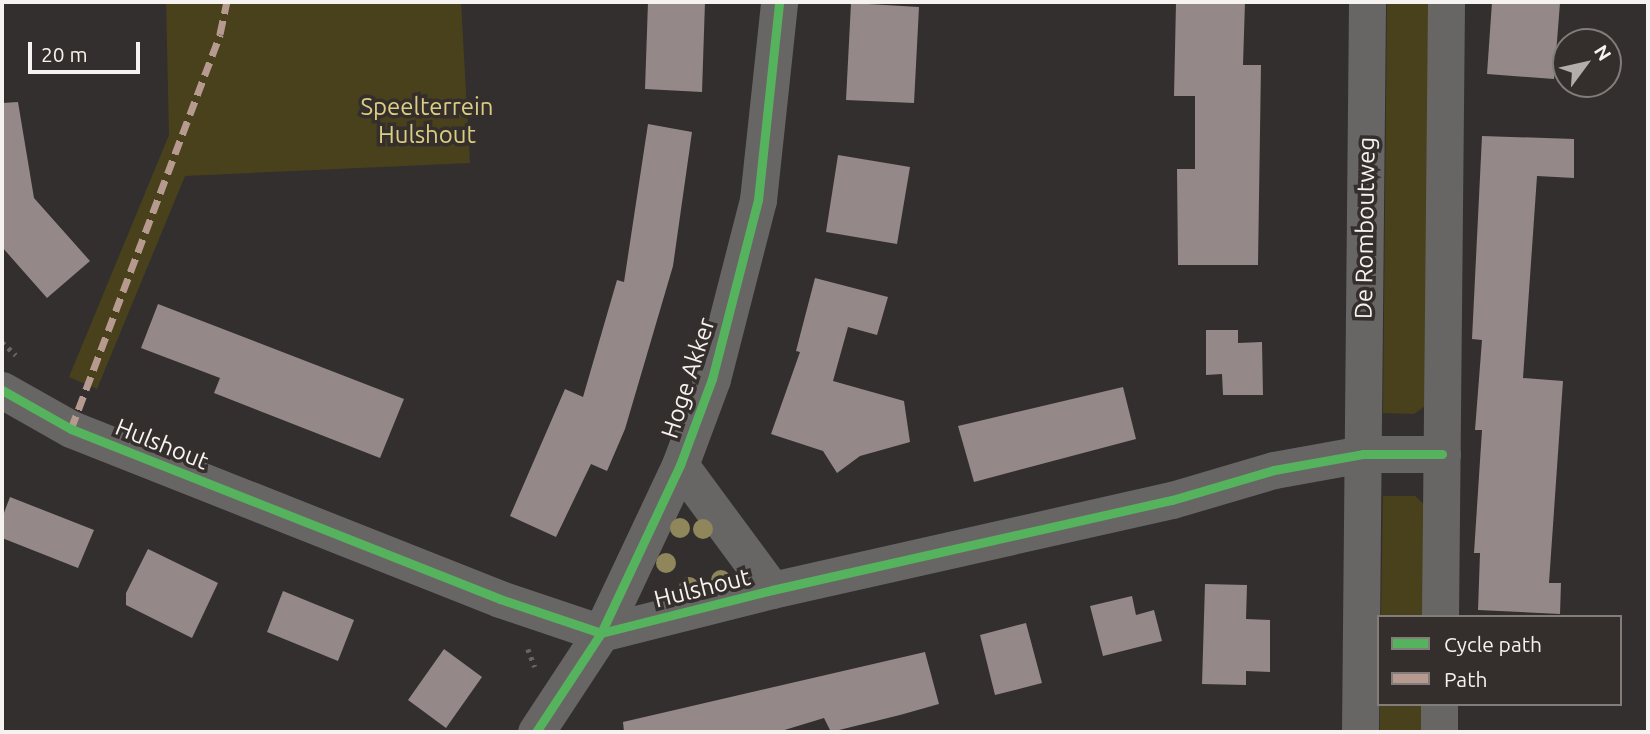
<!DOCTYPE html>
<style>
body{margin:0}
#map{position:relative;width:1650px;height:734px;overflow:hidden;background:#322f2e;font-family:Ubuntu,sans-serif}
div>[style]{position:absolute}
.green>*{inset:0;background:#48411c}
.building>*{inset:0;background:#948889}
.path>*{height:4.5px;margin-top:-2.25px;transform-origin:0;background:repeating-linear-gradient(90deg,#686665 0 3.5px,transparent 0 8.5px)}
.minor>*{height:37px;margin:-18.5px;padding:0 18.5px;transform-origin:18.5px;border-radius:18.5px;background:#686665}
.quiet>*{height:7px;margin-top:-3.5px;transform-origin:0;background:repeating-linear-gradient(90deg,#b69a8f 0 14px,transparent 0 21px)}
.cycleway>*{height:9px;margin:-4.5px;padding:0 4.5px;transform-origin:4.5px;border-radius:4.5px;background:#56b35d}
.trees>*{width:20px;height:20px;margin:-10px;border-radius:50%;background:#8f865c}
span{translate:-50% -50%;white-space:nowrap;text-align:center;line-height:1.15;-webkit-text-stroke:7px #342e2c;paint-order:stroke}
.park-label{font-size:24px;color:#dbcd81}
.street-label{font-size:24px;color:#f6f2f0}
.frame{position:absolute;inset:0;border:4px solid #f6f2f0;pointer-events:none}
.legend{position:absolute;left:1377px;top:615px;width:245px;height:91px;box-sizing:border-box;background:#342e2c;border:2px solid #827c7a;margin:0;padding:9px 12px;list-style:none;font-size:21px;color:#f6f2f0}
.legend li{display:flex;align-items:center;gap:14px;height:35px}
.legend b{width:35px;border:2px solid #827c7a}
.north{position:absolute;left:1552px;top:28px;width:70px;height:70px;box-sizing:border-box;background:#342e2c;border:2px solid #827c7a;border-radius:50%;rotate:57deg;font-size:19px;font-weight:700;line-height:28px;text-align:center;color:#f6f2f0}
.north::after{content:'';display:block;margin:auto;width:24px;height:32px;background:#b1aeac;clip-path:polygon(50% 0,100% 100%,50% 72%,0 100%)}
.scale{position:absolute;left:28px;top:42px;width:112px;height:32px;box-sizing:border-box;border:4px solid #f6f2f0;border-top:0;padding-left:9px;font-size:21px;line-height:24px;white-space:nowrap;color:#f6f2f0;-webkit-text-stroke:5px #342e2c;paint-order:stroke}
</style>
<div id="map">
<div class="green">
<div style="clip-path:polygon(166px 2px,461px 2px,470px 163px,185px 176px,97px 389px,69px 377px,169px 135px)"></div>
<div style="clip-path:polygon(1387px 2px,1434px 2px,1431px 402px,1414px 414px,1383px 413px)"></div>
<div style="clip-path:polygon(1383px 496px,1415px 496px,1430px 510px,1428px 617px,1381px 617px)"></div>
<div style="clip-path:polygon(1380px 704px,1428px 704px,1427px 732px,1380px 732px)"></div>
</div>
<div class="building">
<div style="clip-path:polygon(648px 2px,705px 2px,702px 92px,645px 89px)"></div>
<div style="clip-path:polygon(1176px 2px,1245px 2px,1243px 65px,1261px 65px,1258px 265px,1178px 265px,1177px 169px,1195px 169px,1195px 96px,1174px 96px)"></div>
<div style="clip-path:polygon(1492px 2px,1560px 3px,1554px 79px,1487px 74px)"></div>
<div style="clip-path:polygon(851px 3px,919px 7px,914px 103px,846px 100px)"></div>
<div style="clip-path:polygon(18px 102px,34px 198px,90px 261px,47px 298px,2px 247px,2px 103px)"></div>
<div style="clip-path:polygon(648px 124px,692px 132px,673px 266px,625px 429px,607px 471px,591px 464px,556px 537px,510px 516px,565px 389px,583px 397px,617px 280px,624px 282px)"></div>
<div style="clip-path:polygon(1482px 136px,1574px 139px,1574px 178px,1537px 176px,1523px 378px,1563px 381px,1549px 583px,1561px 583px,1560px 614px,1478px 610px,1480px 553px,1474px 553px,1482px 430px,1475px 430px,1482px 340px,1472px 339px)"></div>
<div style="clip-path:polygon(838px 155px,910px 167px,897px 244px,826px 232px)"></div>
<div style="clip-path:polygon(815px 278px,888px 297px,877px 335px,848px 327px,833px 381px,904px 401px,910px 442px,860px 456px,837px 473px,823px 451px,771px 434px,800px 352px,796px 351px)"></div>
<div style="clip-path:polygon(158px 304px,404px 399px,380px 458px,214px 393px,220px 378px,141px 348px)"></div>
<div style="clip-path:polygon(1206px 330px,1238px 330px,1238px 343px,1262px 342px,1263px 395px,1223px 395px,1222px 374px,1206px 375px)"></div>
<div style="clip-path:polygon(1123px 387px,1136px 439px,974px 482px,958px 426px)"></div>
<div style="clip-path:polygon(10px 497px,94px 530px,78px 568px,2px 538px,2px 518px)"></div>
<div style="clip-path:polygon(148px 549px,218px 583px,192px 638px,126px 605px,126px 593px)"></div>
<div style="clip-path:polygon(1205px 584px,1247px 585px,1246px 619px,1270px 620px,1270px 672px,1246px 671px,1246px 685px,1202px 684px)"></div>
<div style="clip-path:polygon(283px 591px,354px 620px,338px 661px,267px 632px)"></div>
<div style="clip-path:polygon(1132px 596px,1136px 615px,1154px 610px,1162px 641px,1103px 656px,1090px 606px)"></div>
<div style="clip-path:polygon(1026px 623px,1042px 683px,995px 695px,980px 635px)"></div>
<div style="clip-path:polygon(444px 649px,482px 677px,446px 728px,408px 700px)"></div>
<div style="clip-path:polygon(925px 652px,939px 704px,900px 715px,831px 732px,824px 718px,778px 732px,624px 732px,623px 722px)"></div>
</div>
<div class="path">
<div style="left:2px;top:342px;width:19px;rotate:43deg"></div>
<div style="left:528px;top:649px;width:19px;rotate:69deg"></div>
</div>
<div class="minor">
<div style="left:2px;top:390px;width:79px;rotate:29.5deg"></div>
<div style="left:71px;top:429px;width:461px;rotate:21.6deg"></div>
<div style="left:500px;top:599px;width:107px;rotate:18.6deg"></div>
<div style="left:601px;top:633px;width:176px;rotate:-14.1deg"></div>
<div style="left:772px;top:590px;width:410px;rotate:-12.7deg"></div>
<div style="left:1172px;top:500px;width:106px;rotate:-16.4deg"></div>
<div style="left:1274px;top:470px;width:90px;rotate:-10.2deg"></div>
<div style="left:1363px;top:454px;width:79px"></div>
<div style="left:680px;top:465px;width:155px;rotate:53.6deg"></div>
<div style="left:1440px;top:617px;width:615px;rotate:-89.44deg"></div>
<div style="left:536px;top:732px;width:118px;rotate:-56.7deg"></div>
<div style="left:601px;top:633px;width:186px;rotate:-64.8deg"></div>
<div style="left:680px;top:465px;width:92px;rotate:-69.6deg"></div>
<div style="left:712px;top:379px;width:185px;rotate:-75.6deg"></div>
<div style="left:758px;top:200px;width:199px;rotate:-83.9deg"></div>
<div style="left:1360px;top:732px;width:730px;rotate:-89.45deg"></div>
<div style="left:1439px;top:732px;width:28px;rotate:-90deg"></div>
</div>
<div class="quiet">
<div style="left:71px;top:429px;width:422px;rotate:-69.3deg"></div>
<div style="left:220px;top:34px;width:33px;rotate:-78deg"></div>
</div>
<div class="cycleway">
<div style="left:2px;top:390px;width:79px;rotate:29.5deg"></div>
<div style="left:71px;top:429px;width:461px;rotate:21.6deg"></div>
<div style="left:500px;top:599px;width:107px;rotate:18.6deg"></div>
<div style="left:601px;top:633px;width:176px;rotate:-14.1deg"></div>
<div style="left:772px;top:590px;width:410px;rotate:-12.7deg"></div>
<div style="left:1172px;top:500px;width:106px;rotate:-16.4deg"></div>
<div style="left:1274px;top:470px;width:90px;rotate:-10.2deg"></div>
<div style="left:1363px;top:454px;width:79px"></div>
<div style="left:536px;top:732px;width:118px;rotate:-56.7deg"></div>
<div style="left:601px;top:633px;width:186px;rotate:-64.8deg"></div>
<div style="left:680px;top:465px;width:92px;rotate:-69.6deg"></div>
<div style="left:712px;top:379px;width:185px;rotate:-75.6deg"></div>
<div style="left:758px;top:200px;width:199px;rotate:-83.9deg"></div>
</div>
<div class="trees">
<div style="left:680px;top:528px"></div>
<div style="left:703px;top:529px"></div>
<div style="left:666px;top:563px"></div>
<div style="left:721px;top:580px"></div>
<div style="left:689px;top:587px"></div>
</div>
<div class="park-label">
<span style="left:427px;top:121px">Speelterrein<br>Hulshout</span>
</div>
<div class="street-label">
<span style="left:1365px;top:228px;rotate:-89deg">De Romboutweg</span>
<span style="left:688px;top:378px;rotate:-72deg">Hoge Akker</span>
<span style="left:162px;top:444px;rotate:22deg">Hulshout</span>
<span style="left:702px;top:588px;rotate:-14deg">Hulshout</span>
</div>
<div class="frame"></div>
<ul class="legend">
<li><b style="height:9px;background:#56b35d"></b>Cycle path</li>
<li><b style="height:9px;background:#b69a8f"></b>Path</li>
</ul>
<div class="north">N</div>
<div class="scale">20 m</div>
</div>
